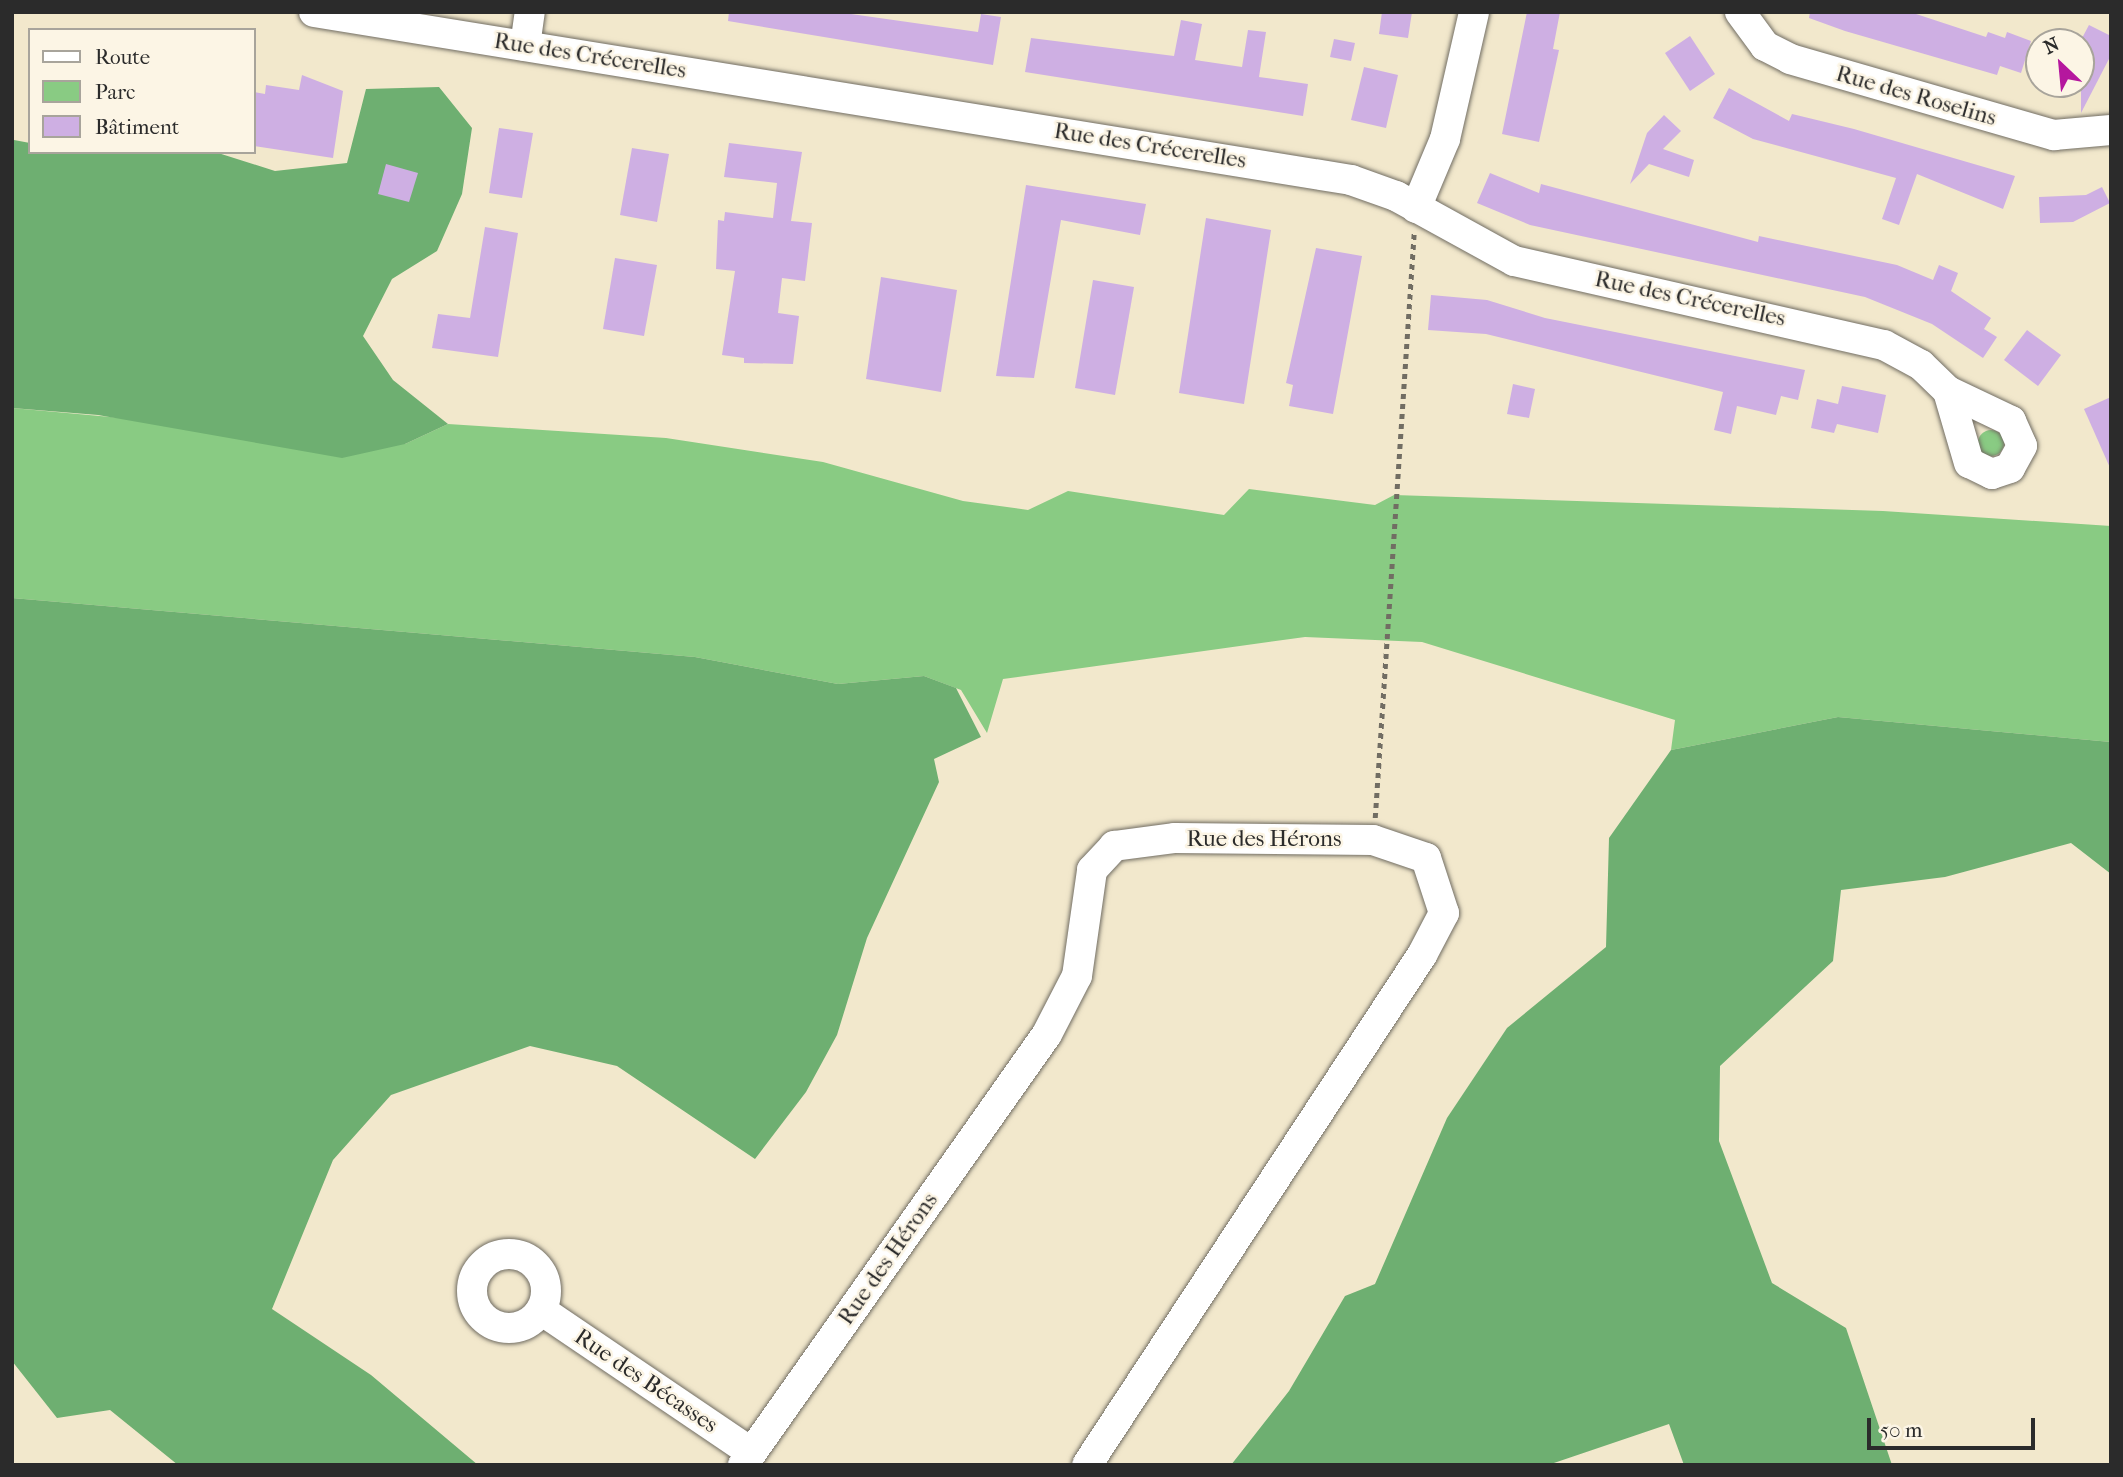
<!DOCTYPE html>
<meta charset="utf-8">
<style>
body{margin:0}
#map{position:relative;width:2123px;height:1477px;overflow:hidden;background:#f2e8cc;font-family:"IM FELL French Canon",serif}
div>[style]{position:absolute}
.green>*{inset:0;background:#89cb83}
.round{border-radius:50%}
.forest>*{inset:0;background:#6eaf71}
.building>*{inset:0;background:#ceafe3}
.path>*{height:4.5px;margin-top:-2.25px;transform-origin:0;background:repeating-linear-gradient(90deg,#716d63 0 5px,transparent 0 10px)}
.roads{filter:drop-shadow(0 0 2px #716d63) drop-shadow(0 0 2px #716d63)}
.minor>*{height:30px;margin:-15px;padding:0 15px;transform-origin:15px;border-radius:15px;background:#fff}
.minor>.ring{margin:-15px;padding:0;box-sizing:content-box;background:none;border:30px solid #fff;border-radius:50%}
span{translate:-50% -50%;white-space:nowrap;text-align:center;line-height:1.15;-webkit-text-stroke:5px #fcf5e5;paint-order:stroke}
.street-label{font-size:23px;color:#2b2b2b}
.frame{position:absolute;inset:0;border:14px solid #2b2b2b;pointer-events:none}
.legend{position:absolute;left:28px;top:28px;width:228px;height:126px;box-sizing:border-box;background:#fcf5e5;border:2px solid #a8a49b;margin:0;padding:9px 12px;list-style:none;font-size:21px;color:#2b2b2b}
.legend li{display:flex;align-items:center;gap:14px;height:35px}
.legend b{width:35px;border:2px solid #a8a49b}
.north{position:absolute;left:2025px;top:28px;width:70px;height:70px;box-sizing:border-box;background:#fcf5e5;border:2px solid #a8a49b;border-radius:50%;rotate:334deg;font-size:19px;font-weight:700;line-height:28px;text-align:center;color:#2b2b2b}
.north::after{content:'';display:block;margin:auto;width:24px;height:32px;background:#b5179e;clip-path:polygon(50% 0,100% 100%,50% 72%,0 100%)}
.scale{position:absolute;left:1867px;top:1418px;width:168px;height:32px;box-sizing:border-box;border:4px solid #2b2b2b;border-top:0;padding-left:9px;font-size:21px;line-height:24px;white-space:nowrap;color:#2b2b2b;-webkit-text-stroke:5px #fcf5e5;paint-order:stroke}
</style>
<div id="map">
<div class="green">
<div style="clip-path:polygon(12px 408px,405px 444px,448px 424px,666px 438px,823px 462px,963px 501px,1028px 510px,1068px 491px,1224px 515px,1249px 489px,1375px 505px,1394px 495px,1883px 511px,2111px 526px,2111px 742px,1838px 717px,1671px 750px,1675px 720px,1422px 642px,1305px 637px,1003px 679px,987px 733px,961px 690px,924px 676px,838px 684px,695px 657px,12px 598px)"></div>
<div class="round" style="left:1978px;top:430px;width:26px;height:26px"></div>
</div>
<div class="forest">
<div style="clip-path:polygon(439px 87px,472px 128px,462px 194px,437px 251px,392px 279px,363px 336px,393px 380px,448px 424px,405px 444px,342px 458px,98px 415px,12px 408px,14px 140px,30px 143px,30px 152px,215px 152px,275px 171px,347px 163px,366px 89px)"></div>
<div style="clip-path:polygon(12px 598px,695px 657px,838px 684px,924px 676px,956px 688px,981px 737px,934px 759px,939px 782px,867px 938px,837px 1035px,806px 1092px,755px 1159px,617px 1066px,530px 1046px,391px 1095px,333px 1160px,272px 1309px,371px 1375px,478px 1465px,178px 1465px,110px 1410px,57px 1418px,12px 1361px)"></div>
<div style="clip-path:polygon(1838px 717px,2111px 742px,2111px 874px,2071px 843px,1945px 877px,1841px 890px,1833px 961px,1720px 1066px,1719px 1141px,1772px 1283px,1846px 1328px,1892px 1465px,1684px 1465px,1669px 1424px,1548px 1465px,1231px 1465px,1289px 1391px,1345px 1296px,1375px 1284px,1447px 1118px,1507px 1028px,1606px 947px,1609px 838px,1671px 750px)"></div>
</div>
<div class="building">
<div style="clip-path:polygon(729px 12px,837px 12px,978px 32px,981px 14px,1001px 17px,993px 65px,728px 21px)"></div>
<div style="clip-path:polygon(1382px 12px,1412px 12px,1408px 38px,1379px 34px)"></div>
<div style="clip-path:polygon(1527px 12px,1560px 12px,1553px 49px,1559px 50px,1539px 142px,1502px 134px)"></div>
<div style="clip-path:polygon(1810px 12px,1910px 12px,1986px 37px,1988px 32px,2005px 38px,2007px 32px,2031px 41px,2021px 73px,2000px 66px,1997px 75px,1845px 31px,1809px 18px)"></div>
<div style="clip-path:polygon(1181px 20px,1202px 24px,1195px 60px,1242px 67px,1248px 30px,1266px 32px,1259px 77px,1308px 84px,1303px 116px,1025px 72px,1031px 38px,1174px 56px)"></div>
<div style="clip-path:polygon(2089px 25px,2111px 36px,2111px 55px,2081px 113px,2081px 40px)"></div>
<div style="clip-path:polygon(1690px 36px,1715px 74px,1690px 91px,1665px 53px)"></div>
<div style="clip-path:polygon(1334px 39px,1355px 43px,1351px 61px,1330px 57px)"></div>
<div style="clip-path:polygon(1364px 67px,1398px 75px,1386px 128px,1351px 120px)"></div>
<div style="clip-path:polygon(302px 75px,343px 91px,333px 158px,254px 146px,254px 92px,265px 94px,266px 85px,299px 90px)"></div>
<div style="clip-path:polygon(1729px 88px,1789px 121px,1792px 114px,1854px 129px,2015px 176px,2003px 209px,1917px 174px,1899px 225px,1882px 219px,1896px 178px,1753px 139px,1713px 118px)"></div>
<div style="clip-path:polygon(1664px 115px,1681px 131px,1663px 149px,1694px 160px,1689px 177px,1649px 164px,1630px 184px,1647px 133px)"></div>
<div style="clip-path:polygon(499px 128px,533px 133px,522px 198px,489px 193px)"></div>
<div style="clip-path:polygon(729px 143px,802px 152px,791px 221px,812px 223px,805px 281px,782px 278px,778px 313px,799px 316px,793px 364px,744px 363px,744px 358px,722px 355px,735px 271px,716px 269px,718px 220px,724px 221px,725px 212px,773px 218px,777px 183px,724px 177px)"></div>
<div style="clip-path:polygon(632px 148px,669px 154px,657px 222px,620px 215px)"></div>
<div style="clip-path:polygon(386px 164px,418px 173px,409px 202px,378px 194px)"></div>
<div style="clip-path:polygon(1490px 173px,1539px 193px,1541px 184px,1758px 242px,1759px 236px,1897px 265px,1933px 280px,1939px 265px,1958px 273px,1951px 291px,1991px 318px,1984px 329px,1997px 337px,1983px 358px,1932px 324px,1865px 297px,1530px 225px,1477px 203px)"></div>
<div style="clip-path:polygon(1026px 185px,1146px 204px,1140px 235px,1061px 220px,1034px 378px,996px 376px)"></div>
<div style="clip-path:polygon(2102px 187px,2110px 203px,2073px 222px,2040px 223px,2039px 197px,2086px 195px)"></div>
<div style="clip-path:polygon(1206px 218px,1271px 230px,1244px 404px,1179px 393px)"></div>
<div style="clip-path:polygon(485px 227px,518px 233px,498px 357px,432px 348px,438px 314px,470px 318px)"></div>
<div style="clip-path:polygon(1316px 248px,1362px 256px,1333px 414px,1289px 406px,1293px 385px,1286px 383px)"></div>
<div style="clip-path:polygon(615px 258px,657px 265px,644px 336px,603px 329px)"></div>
<div style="clip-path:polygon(881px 277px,957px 290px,941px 392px,866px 379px)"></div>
<div style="clip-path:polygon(1093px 280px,1134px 287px,1115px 395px,1075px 388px)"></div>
<div style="clip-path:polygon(1431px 295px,1487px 300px,1545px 318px,1805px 370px,1798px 400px,1781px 396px,1776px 415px,1737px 406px,1731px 434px,1714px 430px,1723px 392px,1486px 334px,1428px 330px)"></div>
<div style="clip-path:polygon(2027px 330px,2061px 355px,2038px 386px,2004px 360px)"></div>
<div style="clip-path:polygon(1513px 384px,1535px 389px,1529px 418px,1507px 414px)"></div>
<div style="clip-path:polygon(1842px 386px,1886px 395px,1878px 433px,1837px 424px,1834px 433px,1811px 428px,1817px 399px,1838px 404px)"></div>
<div style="clip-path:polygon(2111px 397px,2111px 470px,2084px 409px)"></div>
</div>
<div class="path">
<div style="left:1375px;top:818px;width:586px;rotate:-86.19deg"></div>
</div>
<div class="roads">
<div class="minor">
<div style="left:314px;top:12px;width:1051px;rotate:9.2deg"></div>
<div style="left:1351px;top:180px;width:48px;rotate:19.6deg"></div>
<div style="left:1396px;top:196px;width:135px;rotate:28.8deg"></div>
<div style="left:1514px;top:261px;width:379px;rotate:12.8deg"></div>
<div style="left:1884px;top:345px;width:42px;rotate:28.4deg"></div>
<div style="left:1921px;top:365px;width:37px;rotate:44deg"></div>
<div style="left:1948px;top:391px;width:70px;rotate:25.5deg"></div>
<div style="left:2011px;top:421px;width:27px;rotate:66deg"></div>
<div style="left:2022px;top:446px;width:25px;rotate:119deg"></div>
<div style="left:2010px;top:468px;width:19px;rotate:162deg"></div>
<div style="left:1992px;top:474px;width:25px;rotate:-154deg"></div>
<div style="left:1969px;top:463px;width:75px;rotate:-106.3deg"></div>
<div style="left:1740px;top:12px;width:42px;rotate:53.7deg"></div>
<div style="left:1765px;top:46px;width:28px;rotate:27deg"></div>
<div style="left:1790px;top:59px;width:275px;rotate:16.1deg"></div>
<div style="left:2054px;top:135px;width:57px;rotate:-5deg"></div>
<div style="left:525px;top:46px;width:34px;rotate:-82deg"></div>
<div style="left:1416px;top:208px;width:75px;rotate:-67.2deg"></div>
<div style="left:1445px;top:139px;width:130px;rotate:-77.1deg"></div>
<div class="ring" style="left:472px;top:1254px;width:44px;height:44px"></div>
<div style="left:541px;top:1310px;width:254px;rotate:34.1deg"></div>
<div style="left:743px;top:1465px;width:527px;rotate:-54.8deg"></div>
<div style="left:1047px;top:1034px;width:65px;rotate:-62.7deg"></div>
<div style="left:1077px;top:976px;width:107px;rotate:-81.9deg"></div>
<div style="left:1092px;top:870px;width:33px;rotate:-47deg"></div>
<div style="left:1114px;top:846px;width:62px;rotate:-7.5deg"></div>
<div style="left:1175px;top:838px;width:198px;rotate:0.6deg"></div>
<div style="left:1373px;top:840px;width:56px;rotate:18.8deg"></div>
<div style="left:1426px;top:858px;width:58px;rotate:71.9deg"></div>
<div style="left:1444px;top:913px;width:47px;rotate:117.6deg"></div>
<div style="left:1422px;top:955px;width:610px;rotate:123.3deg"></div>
</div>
</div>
<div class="street-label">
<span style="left:590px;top:56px;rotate:9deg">Rue des Crécerelles</span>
<span style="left:1916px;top:96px;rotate:16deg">Rue des Roselins</span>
<span style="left:1150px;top:146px;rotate:9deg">Rue des Crécerelles</span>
<span style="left:1690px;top:299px;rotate:12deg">Rue des Crécerelles</span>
<span style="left:1264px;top:839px">Rue des Hérons</span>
<span style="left:888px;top:1259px;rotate:-55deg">Rue des Hérons</span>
<span style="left:646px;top:1381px;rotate:34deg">Rue des Bécasses</span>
</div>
<div class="frame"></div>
<ul class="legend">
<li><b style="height:9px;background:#fff"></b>Route</li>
<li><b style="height:19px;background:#89cb83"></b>Parc</li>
<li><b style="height:19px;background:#ceafe3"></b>Bâtiment</li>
</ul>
<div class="north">N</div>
<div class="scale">50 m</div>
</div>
